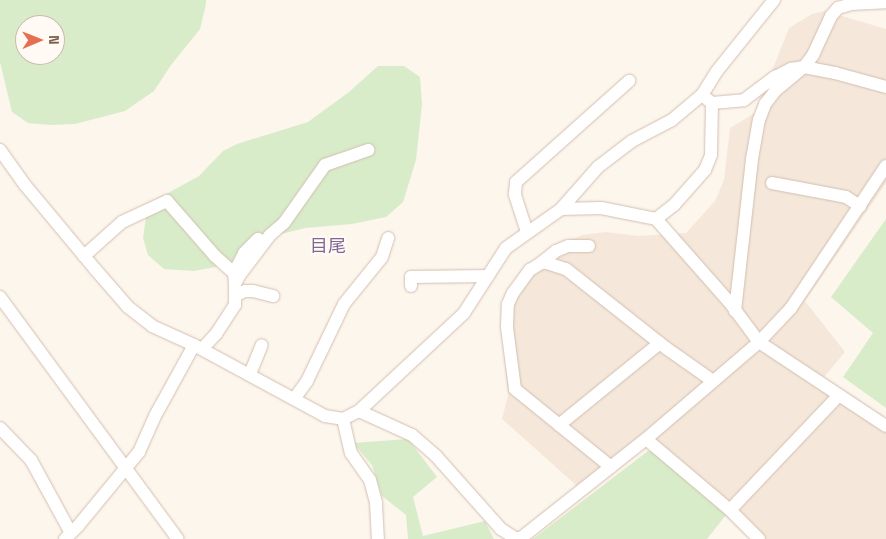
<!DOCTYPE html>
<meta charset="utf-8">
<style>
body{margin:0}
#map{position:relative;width:886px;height:539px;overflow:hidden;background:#fdf6ec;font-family:"Space Grotesk","Noto Sans JP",sans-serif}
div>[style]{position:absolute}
.residential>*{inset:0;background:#f5e8da}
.green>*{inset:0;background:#d8ecc9}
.roads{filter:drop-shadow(0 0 1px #d1beb0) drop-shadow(0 0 1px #d1beb0)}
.minor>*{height:12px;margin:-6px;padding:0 6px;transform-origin:6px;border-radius:6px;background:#fff}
span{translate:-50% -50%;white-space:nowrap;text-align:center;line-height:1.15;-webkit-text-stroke:4.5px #fffaf3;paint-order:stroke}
.quarter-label{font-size:18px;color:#846695}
.north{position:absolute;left:15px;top:15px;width:50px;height:50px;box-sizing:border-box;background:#fffaf3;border:1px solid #cabbb1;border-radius:50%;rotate:89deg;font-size:14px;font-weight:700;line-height:20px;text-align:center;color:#7a5c4d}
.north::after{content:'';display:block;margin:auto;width:18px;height:22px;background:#e76f51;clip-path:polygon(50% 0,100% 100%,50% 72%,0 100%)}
</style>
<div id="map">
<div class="residential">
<div style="clip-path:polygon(825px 11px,886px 29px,886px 183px,805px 301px,845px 352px,824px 377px,886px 418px,886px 539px,751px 539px,639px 437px,577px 486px,502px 419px,508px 395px,502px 334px,504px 299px,519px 273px,547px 250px,582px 235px,606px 232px,638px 236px,686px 233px,715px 201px,724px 180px,730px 128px,755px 113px,789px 28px,812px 14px)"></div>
</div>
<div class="green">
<div style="clip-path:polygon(evenodd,0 0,206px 0,206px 4px,200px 29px,171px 65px,154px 91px,125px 111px,75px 124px,50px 125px,28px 123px,12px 112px,0 62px,0 0,25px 25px,55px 25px,55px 55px,25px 55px,25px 25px)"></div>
<div style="clip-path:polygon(378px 66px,404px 66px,420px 77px,422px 104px,416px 160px,403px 202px,386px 217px,352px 224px,305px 228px,281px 234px,226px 265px,194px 271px,164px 269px,148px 255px,143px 238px,148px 204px,199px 176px,223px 151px,237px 144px,308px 122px,349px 92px)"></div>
<div style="clip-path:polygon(886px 219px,886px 408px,843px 377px,873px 333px,831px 297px)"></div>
<div style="clip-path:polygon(408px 439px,437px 477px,413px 497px,423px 536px,485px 521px,494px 539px,408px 539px,406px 515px,382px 496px,372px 465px,353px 443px)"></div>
<div style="clip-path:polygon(648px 451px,655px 452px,726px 515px,707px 539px,533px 539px)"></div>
</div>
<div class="roads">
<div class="minor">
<div style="left:702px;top:95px;width:13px;rotate:39deg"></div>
<div style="left:712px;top:103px;width:32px;rotate:-5deg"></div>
<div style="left:744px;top:100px;width:39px;rotate:-37deg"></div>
<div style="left:775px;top:77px;width:18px;rotate:-27deg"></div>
<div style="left:791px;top:69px;width:13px;rotate:-9deg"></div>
<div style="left:804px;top:67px;width:32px;rotate:11deg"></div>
<div style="left:835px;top:73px;width:53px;rotate:15.4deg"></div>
<div style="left:0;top:150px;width:43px;rotate:54.5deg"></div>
<div style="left:25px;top:185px;width:109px;rotate:50.2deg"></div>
<div style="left:95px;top:269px;width:50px;rotate:49deg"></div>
<div style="left:128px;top:307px;width:31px;rotate:38deg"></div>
<div style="left:152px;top:326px;width:46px;rotate:24.3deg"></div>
<div style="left:194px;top:345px;width:149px;rotate:28.5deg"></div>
<div style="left:325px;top:416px;width:18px;rotate:9deg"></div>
<div style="left:343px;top:419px;width:18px;rotate:-27deg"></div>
<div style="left:359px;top:411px;width:144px;rotate:-43deg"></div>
<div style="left:464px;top:313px;width:77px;rotate:-57.1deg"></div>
<div style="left:506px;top:248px;width:67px;rotate:-35.3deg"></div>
<div style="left:561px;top:209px;width:56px;rotate:-48.6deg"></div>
<div style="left:598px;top:167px;width:43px;rotate:-37.4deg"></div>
<div style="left:632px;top:141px;width:45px;rotate:-27.7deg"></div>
<div style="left:672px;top:120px;width:39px;rotate:-40deg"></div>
<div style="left:702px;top:95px;width:28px;rotate:-58deg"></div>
<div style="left:717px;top:71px;width:91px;rotate:-51.2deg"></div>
<div style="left:772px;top:183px;width:75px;rotate:10.7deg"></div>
<div style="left:846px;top:197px;width:17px;rotate:33deg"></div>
<div style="left:561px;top:209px;width:40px;rotate:-1.4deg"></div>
<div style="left:601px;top:208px;width:56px;rotate:11.3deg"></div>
<div style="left:656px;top:219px;width:112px;rotate:48.6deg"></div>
<div style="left:730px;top:303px;width:49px;rotate:53.4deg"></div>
<div style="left:759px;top:342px;width:152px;rotate:33.5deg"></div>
<div style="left:656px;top:219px;width:23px;rotate:-38deg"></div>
<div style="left:674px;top:205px;width:47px;rotate:-48.5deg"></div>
<div style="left:705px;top:170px;width:16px;rotate:-68deg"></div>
<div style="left:711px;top:155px;width:52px;rotate:-88.9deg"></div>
<div style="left:527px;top:232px;width:40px;rotate:-108deg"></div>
<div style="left:515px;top:194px;width:12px;rotate:-85deg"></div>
<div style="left:516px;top:182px;width:152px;rotate:-41.8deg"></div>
<div style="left:84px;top:256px;width:51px;rotate:-41.8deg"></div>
<div style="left:122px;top:222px;width:50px;rotate:-25deg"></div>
<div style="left:167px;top:201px;width:73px;rotate:48.9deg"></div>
<div style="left:215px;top:256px;width:25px;rotate:42deg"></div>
<div style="left:234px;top:273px;width:11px;rotate:85deg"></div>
<div style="left:541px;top:263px;width:19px;rotate:-39deg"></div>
<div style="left:556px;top:251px;width:13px;rotate:-23deg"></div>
<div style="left:568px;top:246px;width:21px"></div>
<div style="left:234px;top:273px;width:22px;rotate:-63deg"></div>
<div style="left:244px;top:253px;width:20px;rotate:-45deg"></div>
<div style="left:411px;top:286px;width:9px;rotate:-90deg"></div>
<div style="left:411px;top:277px;width:77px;rotate:-0.7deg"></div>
<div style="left:235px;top:296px;width:11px;rotate:-27deg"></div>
<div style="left:245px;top:291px;width:8px"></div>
<div style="left:253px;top:291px;width:21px;rotate:14deg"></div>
<div style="left:0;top:297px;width:300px;rotate:53.7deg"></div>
<div style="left:735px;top:311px;width:153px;rotate:-83.6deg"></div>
<div style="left:752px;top:159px;width:40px;rotate:-80deg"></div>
<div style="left:759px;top:120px;width:17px;rotate:-69deg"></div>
<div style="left:765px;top:104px;width:16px;rotate:-52deg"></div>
<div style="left:775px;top:91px;width:38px;rotate:-40deg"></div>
<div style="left:804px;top:67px;width:15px;rotate:-53deg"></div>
<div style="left:813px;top:55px;width:43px;rotate:-65.2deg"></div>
<div style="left:831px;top:16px;width:11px;rotate:-49deg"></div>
<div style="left:838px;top:8px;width:14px;rotate:-17deg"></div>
<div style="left:851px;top:4px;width:35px;rotate:-3deg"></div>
<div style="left:202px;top:349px;width:21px;rotate:-47deg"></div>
<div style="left:216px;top:334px;width:35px;rotate:-57deg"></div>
<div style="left:235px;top:305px;width:21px;rotate:-90deg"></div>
<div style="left:235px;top:284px;width:9px;rotate:-63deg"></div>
<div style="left:239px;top:276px;width:51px;rotate:-52.9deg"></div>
<div style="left:270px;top:235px;width:18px;rotate:-41deg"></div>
<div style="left:284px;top:223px;width:71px;rotate:-54.7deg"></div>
<div style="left:325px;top:165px;width:46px;rotate:-19.2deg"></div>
<div style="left:250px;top:374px;width:31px;rotate:-68deg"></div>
<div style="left:294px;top:399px;width:22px;rotate:-54deg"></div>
<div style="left:307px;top:381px;width:85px;rotate:-64.3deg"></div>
<div style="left:344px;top:304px;width:60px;rotate:-51deg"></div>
<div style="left:382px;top:257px;width:20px;rotate:-72deg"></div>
<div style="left:359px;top:411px;width:58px;rotate:24.4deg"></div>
<div style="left:412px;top:435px;width:32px;rotate:41deg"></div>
<div style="left:436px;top:456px;width:98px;rotate:48.3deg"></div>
<div style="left:501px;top:529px;width:17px;rotate:33deg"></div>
<div style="left:515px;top:538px;width:6px"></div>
<div style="left:521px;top:538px;width:159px;rotate:-38.4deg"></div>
<div style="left:646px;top:439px;width:149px;rotate:-40.6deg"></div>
<div style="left:759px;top:342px;width:47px;rotate:-46.7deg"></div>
<div style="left:791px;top:308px;width:171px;rotate:-56.2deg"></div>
<div style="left:343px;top:419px;width:35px;rotate:77deg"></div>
<div style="left:351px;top:453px;width:33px;rotate:55deg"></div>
<div style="left:370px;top:480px;width:24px;rotate:75deg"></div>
<div style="left:376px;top:503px;width:36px;rotate:87deg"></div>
<div style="left:559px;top:425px;width:130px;rotate:-39.1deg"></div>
<div style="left:0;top:428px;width:45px;rotate:45.9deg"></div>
<div style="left:31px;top:460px;width:83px;rotate:61.3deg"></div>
<div style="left:646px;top:439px;width:110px;rotate:40.2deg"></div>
<div style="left:730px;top:510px;width:41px;rotate:45deg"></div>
<div style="left:611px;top:467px;width:124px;rotate:-140.9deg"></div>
<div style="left:515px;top:389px;width:63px;rotate:-97.4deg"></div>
<div style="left:507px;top:327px;width:23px;rotate:-88deg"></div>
<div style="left:508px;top:304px;width:12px;rotate:-66deg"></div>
<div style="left:513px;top:293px;width:29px;rotate:-54deg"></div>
<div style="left:530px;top:270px;width:13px;rotate:-32deg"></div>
<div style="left:541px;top:263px;width:6px"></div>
<div style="left:547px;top:263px;width:20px;rotate:18deg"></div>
<div style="left:566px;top:269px;width:127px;rotate:38.3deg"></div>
<div style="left:666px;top:348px;width:57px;rotate:35.1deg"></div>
<div style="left:730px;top:510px;width:158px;rotate:-46.5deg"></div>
<div style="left:65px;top:539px;width:18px;rotate:-45deg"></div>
<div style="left:78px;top:526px;width:96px;rotate:-50.5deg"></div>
<div style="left:139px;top:452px;width:39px;rotate:-66deg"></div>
<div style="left:155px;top:416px;width:81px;rotate:-61.2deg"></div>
</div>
</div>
<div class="quarter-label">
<span style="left:328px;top:246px">目尾</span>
</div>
<div class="north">N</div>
</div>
